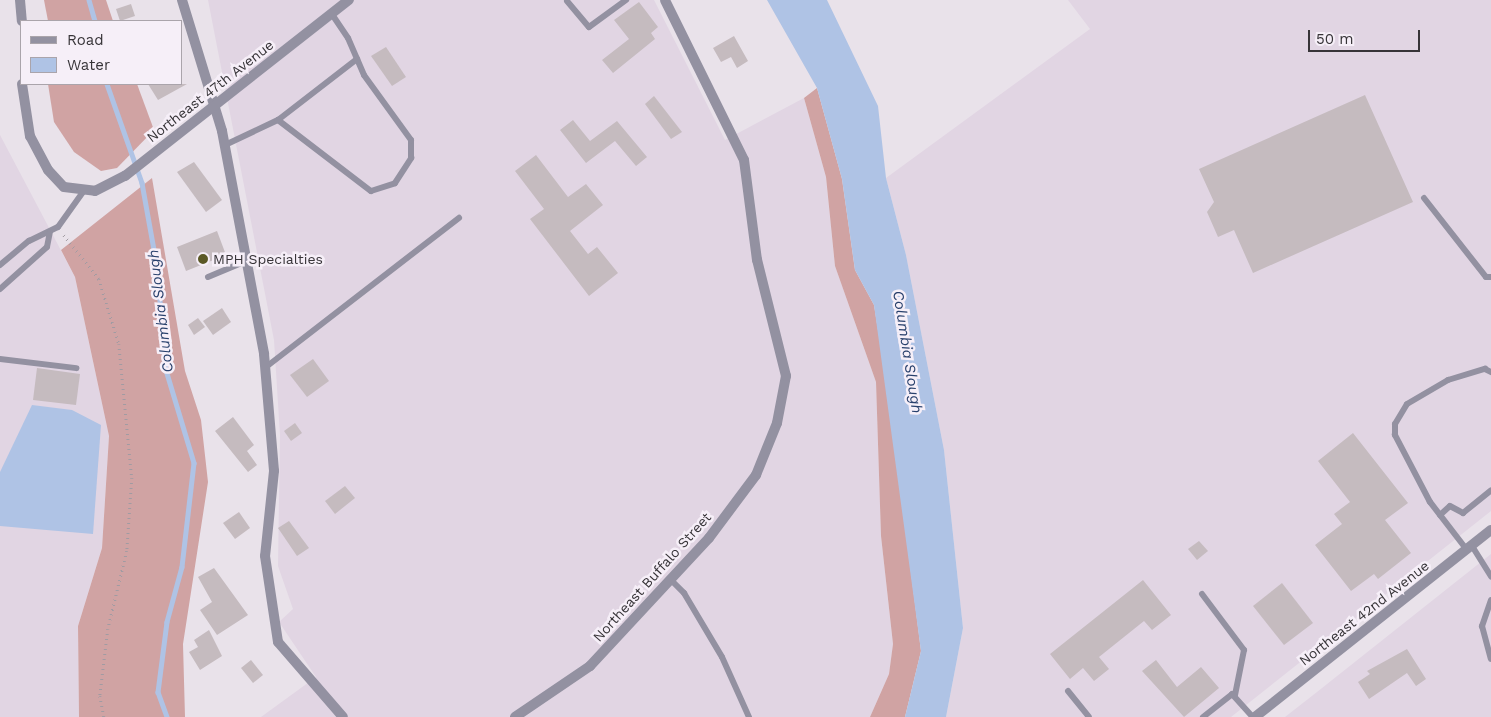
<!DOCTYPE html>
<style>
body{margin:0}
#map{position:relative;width:1491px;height:717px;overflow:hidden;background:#e9e2ea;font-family:"Work Sans",sans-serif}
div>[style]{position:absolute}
.built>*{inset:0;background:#e1d5e3}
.forest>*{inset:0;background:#d0a3a3}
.water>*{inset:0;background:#afc3e5}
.stream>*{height:4.5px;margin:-2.25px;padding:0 2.25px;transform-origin:2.25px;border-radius:2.25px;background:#afc3e5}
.building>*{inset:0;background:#c5bbbf}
.path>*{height:2.5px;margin-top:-1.25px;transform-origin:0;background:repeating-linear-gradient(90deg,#a19ba2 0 1px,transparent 0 5px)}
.service>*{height:6px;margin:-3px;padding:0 3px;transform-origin:3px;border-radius:3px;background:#9391a1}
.minor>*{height:10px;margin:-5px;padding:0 5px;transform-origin:5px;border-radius:5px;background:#9391a1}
.tertiary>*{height:10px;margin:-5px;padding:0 5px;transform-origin:5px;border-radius:5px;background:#9391a1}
.dots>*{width:14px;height:14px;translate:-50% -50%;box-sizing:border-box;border:2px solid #f6eff8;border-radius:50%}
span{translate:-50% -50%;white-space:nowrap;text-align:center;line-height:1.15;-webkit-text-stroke:5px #f6eff8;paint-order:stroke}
.street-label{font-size:14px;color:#373438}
.poi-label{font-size:14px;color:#373438}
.left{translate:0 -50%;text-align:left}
.water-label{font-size:15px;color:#28406c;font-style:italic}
.legend{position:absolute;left:20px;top:20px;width:162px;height:65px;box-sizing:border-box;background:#f6eff8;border:1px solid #aaa4ab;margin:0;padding:6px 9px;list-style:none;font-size:15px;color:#373438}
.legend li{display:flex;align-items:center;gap:10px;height:25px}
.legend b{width:25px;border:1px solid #aaa4ab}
.scale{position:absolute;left:1308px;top:30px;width:112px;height:22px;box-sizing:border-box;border:2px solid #373438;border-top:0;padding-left:6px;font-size:15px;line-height:18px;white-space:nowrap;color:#373438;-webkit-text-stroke:4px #f6eff8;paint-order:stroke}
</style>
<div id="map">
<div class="built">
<div style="clip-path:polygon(208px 0,654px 0,725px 140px,804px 98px,826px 177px,835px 266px,876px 382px,881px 536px,893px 644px,889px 674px,870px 717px,261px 717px,316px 677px,279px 622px,293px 609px,278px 566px,280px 435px,274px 340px)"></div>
<div style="clip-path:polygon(1068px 0,1491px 0,1491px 511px,1231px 717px,946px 717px,963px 628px,944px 450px,906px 255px,886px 178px,1090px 29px)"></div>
<div style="clip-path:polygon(0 135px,75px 277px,109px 436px,102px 548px,78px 626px,79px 717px,0 717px)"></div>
<div style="clip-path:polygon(1491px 554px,1491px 717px,1285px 717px,1317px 692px)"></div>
</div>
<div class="forest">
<div style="clip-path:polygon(44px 0,106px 0,113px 21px,48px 21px)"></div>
<div style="clip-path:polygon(48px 84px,137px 84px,154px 130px,117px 168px,101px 171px,74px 152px,54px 122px)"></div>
<div style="clip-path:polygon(817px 88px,842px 179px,855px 270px,874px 305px,889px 399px,921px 651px,905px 717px,870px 717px,889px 674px,893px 644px,881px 536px,876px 382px,835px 266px,826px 177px,804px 98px)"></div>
<div style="clip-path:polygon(152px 178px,185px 371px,201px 420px,208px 482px,183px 644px,185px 717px,79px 717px,78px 626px,102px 548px,109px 436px,75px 277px,61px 250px)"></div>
</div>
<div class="water">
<div style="clip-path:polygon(767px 0,827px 0,878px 106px,886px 178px,906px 255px,944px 450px,963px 628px,946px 717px,905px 717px,921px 651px,874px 305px,855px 270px,842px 179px,817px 88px)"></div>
<div style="clip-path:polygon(32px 405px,72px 410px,101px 425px,93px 534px,0 526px,0 472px)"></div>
</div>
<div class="stream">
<div style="left:89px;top:0;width:22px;rotate:74deg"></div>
<div style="left:107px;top:84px;width:105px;rotate:70.5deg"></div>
<div style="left:142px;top:183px;width:84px;rotate:79.8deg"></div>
<div style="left:157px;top:266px;width:104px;rotate:85.1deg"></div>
<div style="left:166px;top:370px;width:97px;rotate:73.2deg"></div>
<div style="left:194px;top:463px;width:105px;rotate:96.6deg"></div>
<div style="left:182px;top:567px;width:57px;rotate:105.3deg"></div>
<div style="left:167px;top:622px;width:71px;rotate:97.3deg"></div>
<div style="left:158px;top:692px;width:27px;rotate:70deg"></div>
</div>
<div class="building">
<div style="clip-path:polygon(639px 2px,658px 27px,651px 33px,655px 39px,613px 73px,602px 60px,629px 39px,614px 20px)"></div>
<div style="clip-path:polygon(131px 4px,135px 16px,120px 21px,116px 9px)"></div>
<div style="clip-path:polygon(734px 36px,748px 61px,737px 68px,731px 57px,721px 62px,713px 48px)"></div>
<div style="clip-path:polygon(386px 47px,406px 77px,392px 86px,371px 56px)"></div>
<div style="clip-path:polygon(148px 84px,187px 84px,158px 100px)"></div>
<div style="clip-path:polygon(1365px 95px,1413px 202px,1253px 273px,1234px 230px,1218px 237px,1207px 212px,1214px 202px,1199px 169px)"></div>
<div style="clip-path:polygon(654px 96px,682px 132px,671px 139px,645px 104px)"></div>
<div style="clip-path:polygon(573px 120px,590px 141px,617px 121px,647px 157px,636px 166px,615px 141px,586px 163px,560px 130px)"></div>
<div style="clip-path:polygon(536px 155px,568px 197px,586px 184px,603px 205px,570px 231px,588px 254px,597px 247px,618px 273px,589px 296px,530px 219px,544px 209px,515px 171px)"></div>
<div style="clip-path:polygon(194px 162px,222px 200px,206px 212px,177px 172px)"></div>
<div style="clip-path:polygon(217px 231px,226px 255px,186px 271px,177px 247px)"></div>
<div style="clip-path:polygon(222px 308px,231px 322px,213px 335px,203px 321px)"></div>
<div style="clip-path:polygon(198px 318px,205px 327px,194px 335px,188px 325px)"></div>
<div style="clip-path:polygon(313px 359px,329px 381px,307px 397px,290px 375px)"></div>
<div style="clip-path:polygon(37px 368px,80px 374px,76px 405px,33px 400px)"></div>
<div style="clip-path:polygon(233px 417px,254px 445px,247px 451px,257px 465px,248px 472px,215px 431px)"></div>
<div style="clip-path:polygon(295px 423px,302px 433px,291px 441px,284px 431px)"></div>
<div style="clip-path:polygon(1353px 433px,1408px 503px,1385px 520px,1411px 553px,1378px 579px,1374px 574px,1351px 591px,1315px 545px,1342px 524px,1334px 514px,1350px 502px,1318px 461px)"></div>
<div style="clip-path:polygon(345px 486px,355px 498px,335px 514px,325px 501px)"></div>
<div style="clip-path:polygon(239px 512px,250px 528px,235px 539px,223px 523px)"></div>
<div style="clip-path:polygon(289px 521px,309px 548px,297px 556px,278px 528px)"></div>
<div style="clip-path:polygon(1199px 541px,1208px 551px,1197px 560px,1188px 549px)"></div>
<div style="clip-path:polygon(214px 568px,248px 615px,217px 635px,200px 610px,212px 602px,198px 577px)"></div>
<div style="clip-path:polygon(1143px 580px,1171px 615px,1152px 630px,1144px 621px,1099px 657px,1109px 669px,1094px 681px,1083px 668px,1070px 679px,1050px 654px)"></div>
<div style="clip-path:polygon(1282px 583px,1313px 623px,1284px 645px,1253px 606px)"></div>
<div style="clip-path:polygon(209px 630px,222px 656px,200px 670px,189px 652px,198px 647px,194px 640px)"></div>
<div style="clip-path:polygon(1407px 649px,1426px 679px,1416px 686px,1407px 673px,1369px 699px,1358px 682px,1370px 674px,1367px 671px)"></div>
<div style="clip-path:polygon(251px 660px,263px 675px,253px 683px,241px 668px)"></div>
<div style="clip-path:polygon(1156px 660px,1177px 687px,1201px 667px,1219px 688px,1184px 717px,1142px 671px)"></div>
</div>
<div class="path">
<div style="left:64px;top:235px;width:56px;rotate:51.5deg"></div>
<div style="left:99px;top:279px;width:68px;rotate:72.9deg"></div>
<div style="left:119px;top:344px;width:135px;rotate:84.5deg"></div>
<div style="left:132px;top:478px;width:73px;rotate:93.9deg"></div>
<div style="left:127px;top:551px;width:80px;rotate:103.7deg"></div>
<div style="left:108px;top:629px;width:67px;rotate:96.8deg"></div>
<div style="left:100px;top:696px;width:21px;rotate:79deg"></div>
</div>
<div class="service">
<div style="left:567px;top:1px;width:34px;rotate:50deg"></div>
<div style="left:589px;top:27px;width:46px;rotate:-36.1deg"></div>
<div style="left:278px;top:120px;width:117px;rotate:37.4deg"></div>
<div style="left:371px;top:191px;width:25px;rotate:-18deg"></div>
<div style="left:395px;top:183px;width:30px;rotate:-57deg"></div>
<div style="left:411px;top:158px;width:18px;rotate:-90deg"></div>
<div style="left:411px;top:140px;width:80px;rotate:-125.9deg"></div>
<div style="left:364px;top:75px;width:40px;rotate:-113.4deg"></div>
<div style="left:348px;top:38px;width:29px;rotate:-124deg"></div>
<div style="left:225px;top:145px;width:59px;rotate:-25.3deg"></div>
<div style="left:278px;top:120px;width:100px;rotate:-37.7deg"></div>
<div style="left:1424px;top:198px;width:100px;rotate:51.9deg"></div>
<div style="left:1486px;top:277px;width:5px"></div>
<div style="left:0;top:265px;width:38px;rotate:-40deg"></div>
<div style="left:29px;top:241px;width:32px;rotate:-26deg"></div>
<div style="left:58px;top:227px;width:43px;rotate:-54.5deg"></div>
<div style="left:208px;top:277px;width:41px;rotate:-22.8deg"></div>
<div style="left:0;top:289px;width:63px;rotate:-41.8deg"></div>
<div style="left:47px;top:247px;width:15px;rotate:-79deg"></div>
<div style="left:0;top:359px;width:77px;rotate:6.8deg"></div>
<div style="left:266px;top:367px;width:244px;rotate:-37.7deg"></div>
<div style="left:1440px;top:515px;width:13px;rotate:-42deg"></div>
<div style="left:1450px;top:506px;width:15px;rotate:28deg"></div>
<div style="left:1463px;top:513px;width:36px;rotate:-39deg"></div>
<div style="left:1472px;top:546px;width:36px;rotate:58deg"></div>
<div style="left:1467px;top:550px;width:61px;rotate:-127.6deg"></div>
<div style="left:1430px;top:502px;width:76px;rotate:-117.6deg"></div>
<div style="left:1395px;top:435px;width:11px;rotate:-90deg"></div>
<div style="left:1395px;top:424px;width:23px;rotate:-59deg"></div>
<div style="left:1407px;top:404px;width:48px;rotate:-30.3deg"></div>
<div style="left:1448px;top:380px;width:39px;rotate:-17deg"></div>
<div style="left:1485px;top:369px;width:7px;rotate:27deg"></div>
<div style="left:670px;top:579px;width:20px;rotate:45deg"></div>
<div style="left:684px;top:593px;width:74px;rotate:59.3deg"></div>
<div style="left:722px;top:657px;width:66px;rotate:65.8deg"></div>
<div style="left:1202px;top:594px;width:70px;rotate:53.1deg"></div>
<div style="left:1244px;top:650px;width:46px;rotate:101.3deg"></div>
<div style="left:1491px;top:600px;width:28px;rotate:109deg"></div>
<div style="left:1482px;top:626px;width:34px;rotate:75deg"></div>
<div style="left:1068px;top:691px;width:33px;rotate:51deg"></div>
<div style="left:1203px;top:717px;width:37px;rotate:-38deg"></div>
<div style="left:1232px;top:694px;width:31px;rotate:48deg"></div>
</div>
<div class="minor">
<div style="left:182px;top:0;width:137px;rotate:73deg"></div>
<div style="left:222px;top:131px;width:227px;rotate:79.3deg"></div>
<div style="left:264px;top:354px;width:117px;rotate:85.1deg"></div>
<div style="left:274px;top:471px;width:85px;rotate:96deg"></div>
<div style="left:265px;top:556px;width:87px;rotate:81.4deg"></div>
<div style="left:278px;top:642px;width:99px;rotate:49.1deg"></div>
<div style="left:515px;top:717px;width:91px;rotate:-34.2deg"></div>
<div style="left:590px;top:666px;width:175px;rotate:-47.1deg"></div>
<div style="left:709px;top:538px;width:79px;rotate:-53.3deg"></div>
<div style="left:756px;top:475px;width:56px;rotate:-68deg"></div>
<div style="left:777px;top:423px;width:48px;rotate:-79.2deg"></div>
<div style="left:786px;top:376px;width:120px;rotate:-104deg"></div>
<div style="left:757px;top:260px;width:101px;rotate:-97.4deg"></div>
<div style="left:744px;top:160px;width:178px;rotate:-116.3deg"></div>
<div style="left:1255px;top:717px;width:301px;rotate:-38.4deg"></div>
</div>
<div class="tertiary">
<div style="left:20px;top:0;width:21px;rotate:85deg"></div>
<div style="left:22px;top:84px;width:53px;rotate:81.3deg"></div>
<div style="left:30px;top:136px;width:38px;rotate:62deg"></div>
<div style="left:48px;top:170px;width:23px;rotate:47deg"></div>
<div style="left:64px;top:187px;width:31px;rotate:7deg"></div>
<div style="left:95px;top:191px;width:34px;rotate:-27deg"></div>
<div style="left:125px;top:176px;width:285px;rotate:-38.2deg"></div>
</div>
<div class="dots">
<div style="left:203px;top:259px;background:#5a5825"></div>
</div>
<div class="street-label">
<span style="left:210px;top:91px;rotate:-38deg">Northeast 47th Avenue</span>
<span style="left:652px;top:577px;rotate:-48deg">Northeast Buffalo Street</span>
<span style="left:1364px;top:613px;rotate:-38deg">Northeast 42nd Avenue</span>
</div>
<div class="poi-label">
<span class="left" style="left:213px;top:259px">MPH Specialties</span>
</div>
<div class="water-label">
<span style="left:161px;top:311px;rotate:-97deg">Columbia Slough</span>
<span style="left:907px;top:352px;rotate:81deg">Columbia Slough</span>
</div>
<ul class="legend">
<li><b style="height:6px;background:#9391a1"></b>Road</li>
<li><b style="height:14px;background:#afc3e5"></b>Water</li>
</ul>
<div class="scale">50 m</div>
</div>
